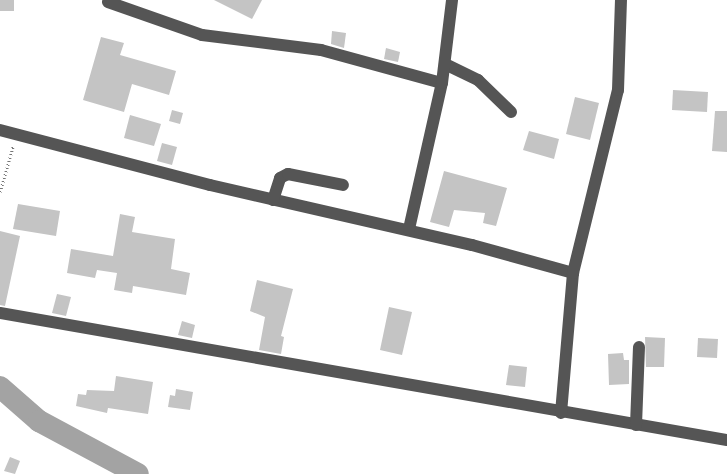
<!DOCTYPE html>
<style>
body{margin:0}
#map{position:relative;width:727px;height:474px;overflow:hidden;background:#fff;font-family:"IBM Plex Sans",sans-serif}
div>[style]{position:absolute}
.river>*{height:22px;margin:-11px;padding:0 11px;transform-origin:11px;border-radius:11px;background:#a3a3a3}
.building>*{inset:0;background:#c4c4c4}
.path>*{height:2.5px;margin-top:-1.25px;transform-origin:0;background:repeating-linear-gradient(90deg,#777 0 1px,transparent 0 3.5px)}
.minor>*{height:12px;margin:-6px;padding:0 6px;transform-origin:6px;border-radius:6px;background:#555}
span{translate:-50% -50%;white-space:nowrap;text-align:center;line-height:1.15;-webkit-text-stroke:4px #fff;paint-order:stroke}
</style>
<div id="map">
<div class="river">
<div style="left:0;top:387px;width:52px;rotate:41.1deg"></div>
<div style="left:39px;top:421px;width:112px;rotate:28.2deg"></div>
</div>
<div class="building">
<div style="clip-path:polygon(0 0,14px 0,14px 11px,0 11px)"></div>
<div style="clip-path:polygon(214px 0,262px 0,252px 19px)"></div>
<div style="clip-path:polygon(332px 31px,346px 33px,344px 48px,331px 44px)"></div>
<div style="clip-path:polygon(101px 37px,124px 43px,120px 55px,176px 71px,169px 95px,132px 84px,124px 112px,83px 100px)"></div>
<div style="clip-path:polygon(386px 48px,400px 52px,398px 62px,384px 59px)"></div>
<div style="clip-path:polygon(673px 90px,708px 92px,707px 112px,672px 110px)"></div>
<div style="clip-path:polygon(575px 97px,599px 103px,590px 140px,566px 134px)"></div>
<div style="clip-path:polygon(172px 110px,183px 113px,180px 124px,169px 121px)"></div>
<div style="clip-path:polygon(715px 111px,727px 111px,727px 152px,712px 151px)"></div>
<div style="clip-path:polygon(130px 115px,161px 124px,154px 146px,124px 138px)"></div>
<div style="clip-path:polygon(529px 131px,559px 139px,554px 159px,523px 150px)"></div>
<div style="clip-path:polygon(162px 143px,177px 147px,172px 165px,157px 161px)"></div>
<div style="clip-path:polygon(444px 171px,507px 188px,496px 226px,483px 223px,485px 213px,454px 210px,449px 227px,430px 222px)"></div>
<div style="clip-path:polygon(18px 204px,60px 211px,56px 236px,13px 229px)"></div>
<div style="clip-path:polygon(120px 214px,135px 217px,132px 232px,175px 239px,171px 269px,190px 273px,186px 295px,133px 286px,132px 293px,114px 290px,117px 273px,97px 270px,95px 278px,67px 273px,71px 249px,113px 256px)"></div>
<div style="clip-path:polygon(0 231px,20px 236px,5px 306px,0 305px)"></div>
<div style="clip-path:polygon(257px 280px,293px 289px,281px 336px,284px 337px,281px 354px,259px 350px,265px 317px,250px 311px)"></div>
<div style="clip-path:polygon(57px 294px,71px 297px,66px 316px,52px 313px)"></div>
<div style="clip-path:polygon(389px 307px,412px 312px,402px 355px,380px 350px)"></div>
<div style="clip-path:polygon(182px 321px,195px 325px,192px 338px,178px 335px)"></div>
<div style="clip-path:polygon(645px 337px,665px 338px,664px 367px,646px 367px)"></div>
<div style="clip-path:polygon(698px 338px,718px 339px,717px 358px,697px 357px)"></div>
<div style="clip-path:polygon(623px 353px,624px 360px,629px 360px,629px 384px,609px 385px,608px 354px)"></div>
<div style="clip-path:polygon(509px 365px,527px 367px,525px 387px,506px 385px)"></div>
<div style="clip-path:polygon(116px 376px,153px 382px,148px 414px,108px 408px,107px 413px,76px 406px,78px 394px,86px 395px,87px 390px,114px 391px)"></div>
<div style="clip-path:polygon(176px 389px,193px 392px,190px 410px,168px 407px,170px 395px,175px 396px)"></div>
<div style="clip-path:polygon(10px 457px,20px 461px,15px 474px,4px 471px)"></div>
</div>
<div class="path">
<div style="left:0;top:192px;width:48px;rotate:-74.2deg"></div>
</div>
<div class="minor">
<div style="left:108px;top:2px;width:100px;rotate:19.3deg"></div>
<div style="left:202px;top:35px;width:120px;rotate:7.2deg"></div>
<div style="left:321px;top:50px;width:125px;rotate:15.3deg"></div>
<div style="left:445px;top:64px;width:37px;rotate:26deg"></div>
<div style="left:478px;top:80px;width:46px;rotate:44.1deg"></div>
<div style="left:0;top:130px;width:217px;rotate:14.7deg"></div>
<div style="left:210px;top:185px;width:269px;rotate:12.9deg"></div>
<div style="left:472px;top:245px;width:105px;rotate:15.5deg"></div>
<div style="left:273px;top:200px;width:23px;rotate:-72deg"></div>
<div style="left:280px;top:178px;width:9px;rotate:-27deg"></div>
<div style="left:288px;top:174px;width:56px;rotate:11.3deg"></div>
<div style="left:409px;top:229px;width:150px;rotate:-77.3deg"></div>
<div style="left:442px;top:83px;width:84px;rotate:-83.1deg"></div>
<div style="left:0;top:313px;width:738px;rotate:9.91deg"></div>
<div style="left:561px;top:413px;width:141px;rotate:-85.1deg"></div>
<div style="left:573px;top:273px;width:188px;rotate:-76.2deg"></div>
<div style="left:618px;top:90px;width:90px;rotate:-88.1deg"></div>
<div style="left:636px;top:425px;width:78px;rotate:-87.8deg"></div>
</div>
</div>
